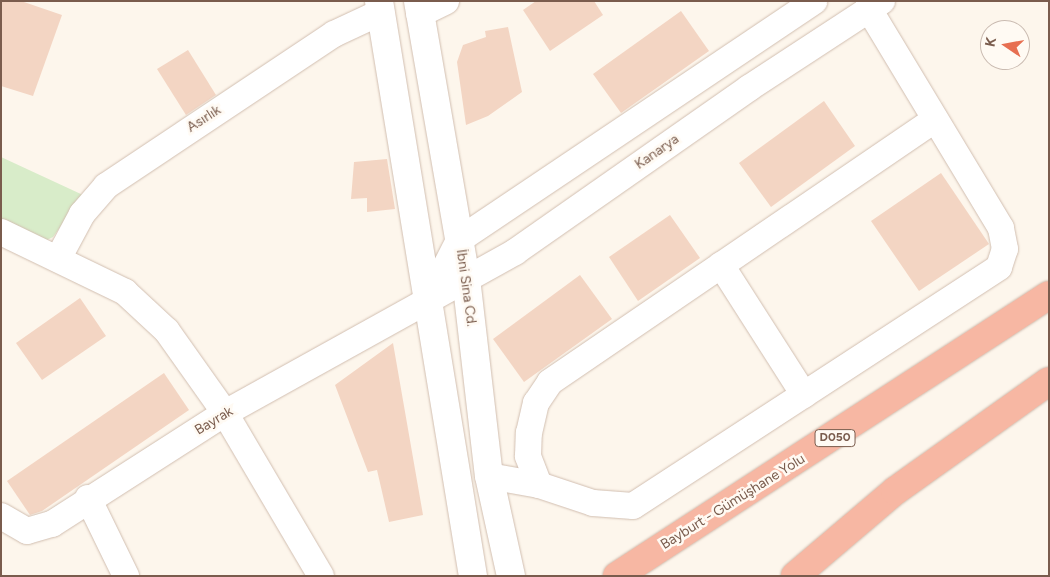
<!DOCTYPE html>
<meta charset="utf-8">
<style>
body{margin:0}
#map{position:relative;width:1050px;height:577px;overflow:hidden;background:#fdf6ec;font-family:Figtree,sans-serif}
div>[style]{position:absolute}
.green>*{inset:0;background:#d8ecc9}
.building>*{inset:0;background:#f3d5c3}
.roads{filter:drop-shadow(0 0 1px #d1beb0) drop-shadow(0 0 1px #d1beb0)}
.street>*{height:26px;margin:-13px;padding:0 13px;transform-origin:13px;border-radius:13px;background:#fff}
.secondary>*{height:28px;margin:-14px;padding:0 14px;transform-origin:14px;border-radius:14px;background:#fff}
.highway>*{height:28px;margin:-14px;padding:0 14px;transform-origin:14px;border-radius:14px;background:#f7b7a3}
span{translate:-50% -50%;white-space:nowrap;text-align:center;line-height:1.15;-webkit-text-stroke:5px #fffaf3;paint-order:stroke}
.shield-label span{padding:1px 4px;background:#fffaf3;border:1px solid;border-radius:4px;-webkit-text-stroke-width:0}
.shield-label{font-size:12px;color:#7a5c4d;font-weight:700}
.street-label{font-size:14px;color:#7a5c4d}
.frame{position:absolute;inset:0;border:2px solid #7a5c4d;pointer-events:none}
.north{position:absolute;left:980px;top:20px;width:50px;height:50px;box-sizing:border-box;background:#fffaf3;border:1px solid #cabbb1;border-radius:50%;rotate:282deg;font-size:14px;font-weight:700;line-height:20px;text-align:center;color:#7a5c4d}
.north::after{content:'';display:block;margin:auto;width:18px;height:22px;background:#e76f51;clip-path:polygon(50% 0,100% 100%,50% 72%,0 100%)}
</style>
<div id="map">
<div class="green">
<div style="clip-path:polygon(1px 157px,83px 195px,53px 237px,45px 241px,1px 222px)"></div>
</div>
<div class="building">
<div style="clip-path:polygon(1px 1px,21px 1px,62px 15px,33px 96px,1px 86px)"></div>
<div style="clip-path:polygon(536px 1px,594px 1px,603px 15px,550px 51px,523px 10px)"></div>
<div style="clip-path:polygon(681px 11px,709px 51px,621px 113px,593px 74px)"></div>
<div style="clip-path:polygon(508px 27px,522px 92px,488px 116px,466px 125px,457px 62px,463px 45px,486px 37px,485px 31px)"></div>
<div style="clip-path:polygon(188px 50px,216px 95px,186px 115px,157px 69px)"></div>
<div style="clip-path:polygon(824px 101px,855px 146px,771px 207px,739px 163px)"></div>
<div style="clip-path:polygon(387px 159px,395px 209px,367px 212px,367px 198px,351px 199px,354px 162px)"></div>
<div style="clip-path:polygon(941px 173px,989px 244px,919px 291px,871px 221px)"></div>
<div style="clip-path:polygon(670px 215px,700px 258px,638px 301px,609px 257px)"></div>
<div style="clip-path:polygon(580px 275px,612px 319px,524px 382px,493px 339px)"></div>
<div style="clip-path:polygon(80px 298px,106px 336px,42px 380px,16px 343px)"></div>
<div style="clip-path:polygon(393px 343px,423px 515px,389px 522px,377px 470px,368px 472px,335px 385px)"></div>
<div style="clip-path:polygon(164px 373px,189px 410px,42px 511px,30px 515px,7px 481px)"></div>
</div>
<div class="roads">
<div class="street">
<div style="left:1px;top:232px;width:138px;rotate:25.8deg"></div>
<div style="left:125px;top:292px;width:57px;rotate:42.9deg"></div>
<div style="left:167px;top:331px;width:100px;rotate:54.7deg"></div>
<div style="left:225px;top:413px;width:189px;rotate:59.5deg"></div>
<div style="left:58px;top:259px;width:51px;rotate:-61.9deg"></div>
<div style="left:82px;top:214px;width:37px;rotate:-49deg"></div>
<div style="left:106px;top:186px;width:274px;rotate:-33.7deg"></div>
<div style="left:334px;top:34px;width:52px;rotate:-25.1deg"></div>
<div style="left:721px;top:265px;width:154px;rotate:57.4deg"></div>
<div style="left:429px;top:299px;width:66px;rotate:-63deg"></div>
<div style="left:459px;top:240px;width:428px;rotate:-33.9deg"></div>
<div style="left:489px;top:476px;width:51px;rotate:10.2deg"></div>
<div style="left:539px;top:485px;width:57px;rotate:18.4deg"></div>
<div style="left:593px;top:503px;width:40px;rotate:4.3deg"></div>
<div style="left:633px;top:506px;width:437px;rotate:-33.1deg"></div>
<div style="left:999px;top:267px;width:19px;rotate:-72deg"></div>
<div style="left:1005px;top:249px;width:21px;rotate:-101deg"></div>
<div style="left:1001px;top:228px;width:256px;rotate:-121.1deg"></div>
<div style="left:869px;top:9px;width:8px;rotate:-90deg"></div>
<div style="left:539px;top:485px;width:31px;rotate:-111deg"></div>
<div style="left:528px;top:456px;width:23px;rotate:-88deg"></div>
<div style="left:529px;top:433px;width:31px;rotate:-77deg"></div>
<div style="left:536px;top:403px;width:25px;rotate:-56deg"></div>
<div style="left:550px;top:382px;width:466px;rotate:-34.3deg"></div>
<div style="left:88px;top:498px;width:87px;rotate:64deg"></div>
<div style="left:1px;top:516px;width:30px;rotate:30deg"></div>
<div style="left:27px;top:531px;width:26px;rotate:-16deg"></div>
<div style="left:52px;top:524px;width:206px;rotate:-32.7deg"></div>
<div style="left:225px;top:413px;width:332px;rotate:-29deg"></div>
<div style="left:515px;top:252px;width:286px;rotate:-35deg"></div>
<div style="left:749px;top:88px;width:159px;rotate:-33.2deg"></div>
</div>
<div class="secondary">
<div style="left:379px;top:1px;width:583px;rotate:80.72deg"></div>
<div style="left:418px;top:1px;width:281px;rotate:80.2deg"></div>
<div style="left:466px;top:278px;width:199px;rotate:83.4deg"></div>
<div style="left:489px;top:476px;width:102px;rotate:77.6deg"></div>
<div style="left:420px;top:13px;width:28px;rotate:-26deg"></div>
</div>
<div class="highway">
<div style="left:617px;top:576px;width:515px;rotate:-33.04deg"></div>
<div style="left:795px;top:576px;width:131px;rotate:-40.4deg"></div>
<div style="left:895px;top:491px;width:189px;rotate:-35.5deg"></div>
</div>
</div>
<div class="shield-label">
<span style="left:835px;top:438px">D050</span>
</div>
<div class="street-label">
<span style="left:204px;top:119px;rotate:-33deg">Asırlık</span>
<span style="left:657px;top:152px;rotate:-35deg">Kanarya</span>
<span style="left:466px;top:288px;rotate:82deg">İbni Sina Cd.</span>
<span style="left:214px;top:421px;rotate:-31deg">Bayrak</span>
<span style="left:733px;top:502px;rotate:-32deg">Bayburt - Gümüşhane Yolu</span>
</div>
<div class="frame"></div>
<div class="north">K</div>
</div>
